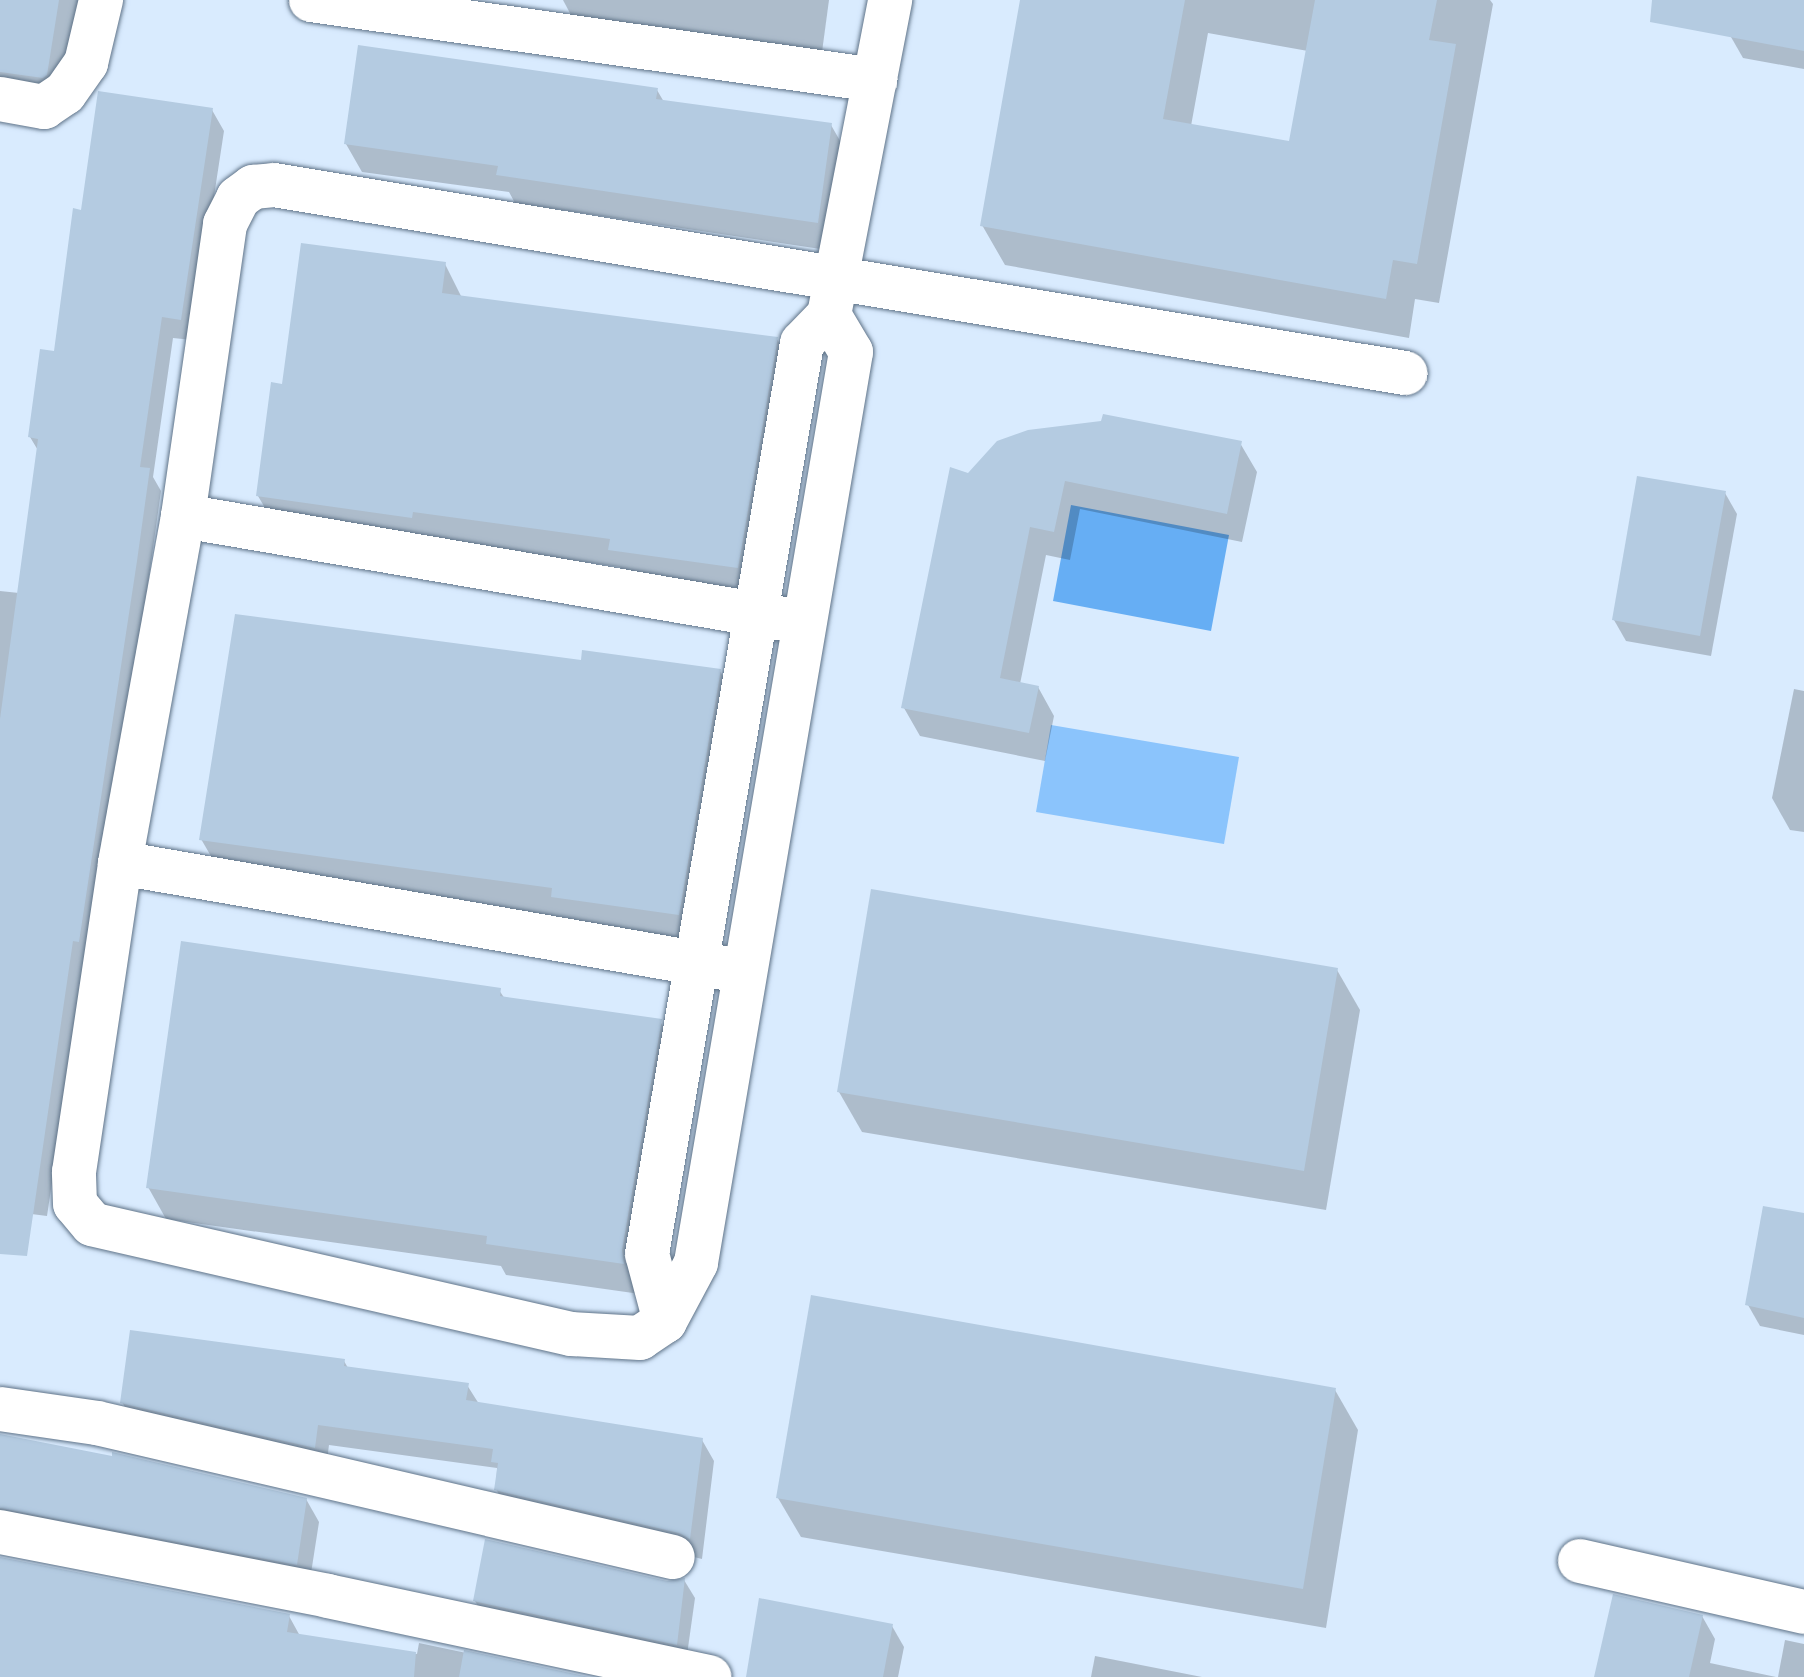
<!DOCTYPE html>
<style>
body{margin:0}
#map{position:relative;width:1804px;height:1677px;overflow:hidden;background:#d9ebfe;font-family:"Work Sans",sans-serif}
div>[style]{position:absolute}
.green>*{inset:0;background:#8bc4fc}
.water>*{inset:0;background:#66aef4}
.shadow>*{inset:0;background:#0003}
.building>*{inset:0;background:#b4cbe1}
.roads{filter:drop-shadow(0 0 2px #5f7388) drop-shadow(0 0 2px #5f7388)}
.street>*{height:44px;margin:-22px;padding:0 22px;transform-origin:22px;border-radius:22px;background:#fff}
span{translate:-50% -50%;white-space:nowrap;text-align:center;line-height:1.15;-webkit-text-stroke:6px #fff;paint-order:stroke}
</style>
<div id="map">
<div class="green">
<div style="clip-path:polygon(1051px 725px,1239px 757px,1224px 844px,1036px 812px)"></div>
</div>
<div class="water">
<div style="clip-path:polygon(1071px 505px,1229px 535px,1211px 631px,1053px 601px)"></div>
</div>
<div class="shadow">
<div style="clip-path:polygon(0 0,86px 0,65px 115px,0 107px)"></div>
<div style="clip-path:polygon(563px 0,829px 0,822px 52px,572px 17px)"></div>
<div style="clip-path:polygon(evenodd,1022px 0,1490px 0,1493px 4px,1439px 303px,1415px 299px,1409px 338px,1005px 265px,982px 225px,1022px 0,1208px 33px,1308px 51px,1291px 144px,1191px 126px,1208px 33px)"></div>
<div style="clip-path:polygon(1737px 0,1804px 0,1804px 69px,1743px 58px,1731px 37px)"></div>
<div style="clip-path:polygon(657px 90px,664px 102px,831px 125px,847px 153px,834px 251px,515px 203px,509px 192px,362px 172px,346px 144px)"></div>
<div style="clip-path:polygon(212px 110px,224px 131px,192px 340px,173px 338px,153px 477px,161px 491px,148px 584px,91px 962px,85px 961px,47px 1216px,0 1210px,0 591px,19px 593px,39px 452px,30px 437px,55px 353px,83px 212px)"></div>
<div style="clip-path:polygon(445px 264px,462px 298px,777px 339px,794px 369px,755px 597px,627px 579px,620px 567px,429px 541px,275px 525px,258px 496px,284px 386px)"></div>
<div style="clip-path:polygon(1240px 443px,1257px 472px,1242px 542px,1080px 509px,1070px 560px,1046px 555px,1020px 684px,1038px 687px,1054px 716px,1045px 761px,920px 736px,904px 708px,969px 475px)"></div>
<div style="clip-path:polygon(1725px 493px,1737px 514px,1711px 656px,1626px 641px,1614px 620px)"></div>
<div style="clip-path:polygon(582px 662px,720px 671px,738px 702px,697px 945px,571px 928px,565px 918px,219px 870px,201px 839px)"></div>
<div style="clip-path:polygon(1794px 689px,1804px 691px,1804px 832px,1790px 830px,1772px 798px)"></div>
<div style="clip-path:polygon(1337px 970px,1360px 1010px,1326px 1210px,862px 1132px,839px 1092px)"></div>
<div style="clip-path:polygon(499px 990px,505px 999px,660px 1021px,678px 1052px,640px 1294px,506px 1275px,501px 1266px,166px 1219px,148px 1187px)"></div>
<div style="clip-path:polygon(1804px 1215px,1804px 1335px,1760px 1326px,1748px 1305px)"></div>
<div style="clip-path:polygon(344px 1361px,348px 1368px,467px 1385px,479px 1404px,702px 1440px,714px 1461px,702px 1559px,508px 1510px,496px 1489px,497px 1468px,329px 1445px,326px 1468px,134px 1423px,122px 1402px)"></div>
<div style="clip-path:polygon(1335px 1390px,1358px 1430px,1326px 1628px,801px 1537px,778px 1498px)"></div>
<div style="clip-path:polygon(0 1436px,306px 1499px,319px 1522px,309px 1586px,0 1533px)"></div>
<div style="clip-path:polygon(0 1560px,289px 1616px,300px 1636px,417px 1654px,419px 1643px,579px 1677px,0 1677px)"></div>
<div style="clip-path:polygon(684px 1580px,695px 1598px,686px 1662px,486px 1620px,475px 1601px)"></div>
<div style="clip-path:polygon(1702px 1616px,1715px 1639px,1710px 1663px,1776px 1677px,1596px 1677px)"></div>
<div style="clip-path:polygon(892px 1626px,904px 1647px,898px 1677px,803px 1677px)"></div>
<div style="clip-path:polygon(1785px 1640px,1804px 1644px,1804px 1677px,1778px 1677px)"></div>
<div style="clip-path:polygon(1095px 1656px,1202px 1677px,1091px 1677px)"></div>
</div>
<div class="building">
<div style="clip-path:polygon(0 0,59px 0,47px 75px,43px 78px,0 72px)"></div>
<div style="clip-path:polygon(1020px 0,1185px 0,1163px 119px,1289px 141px,1315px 0,1437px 0,1429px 40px,1456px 44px,1417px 264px,1393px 260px,1386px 299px,980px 226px)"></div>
<div style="clip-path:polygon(1652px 0,1804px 0,1804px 51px,1650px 22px)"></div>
<div style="clip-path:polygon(358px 45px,658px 88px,656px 99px,832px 123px,818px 223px,496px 175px,498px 166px,344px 144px)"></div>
<div style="clip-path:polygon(98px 91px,213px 108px,181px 320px,162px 317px,140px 467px,150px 468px,137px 561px,79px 942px,73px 941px,27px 1256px,0 1254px,0 719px,38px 439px,28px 437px,40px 349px,54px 351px,73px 208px,81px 210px)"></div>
<div style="clip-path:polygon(301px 243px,446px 262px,442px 293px,778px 337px,738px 568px,608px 550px,610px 539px,413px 512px,412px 518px,256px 496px,271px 382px,282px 384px)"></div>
<div style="clip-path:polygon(1103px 414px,1242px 441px,1227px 514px,1065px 481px,1054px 532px,1030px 527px,1000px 678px,1039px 686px,1029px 733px,901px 708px,950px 467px,968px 473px,997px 441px,1028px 430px,1101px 421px)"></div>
<div style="clip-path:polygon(1637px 476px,1726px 491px,1700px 636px,1612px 620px)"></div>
<div style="clip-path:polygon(235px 614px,581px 660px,582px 650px,721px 669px,679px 915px,551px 897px,552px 888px,199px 840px)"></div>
<div style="clip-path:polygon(871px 889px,1338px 968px,1304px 1171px,837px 1092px)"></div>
<div style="clip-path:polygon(181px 941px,501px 988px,500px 996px,662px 1019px,622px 1250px,624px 1264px,486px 1244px,487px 1236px,146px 1188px)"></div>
<div style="clip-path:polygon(1763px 1206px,1804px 1213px,1804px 1318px,1745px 1305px)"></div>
<div style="clip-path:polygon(811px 1295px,1336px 1388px,1303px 1589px,776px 1498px)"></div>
<div style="clip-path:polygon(130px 1330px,345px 1359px,344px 1366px,469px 1383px,466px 1400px,703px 1438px,690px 1539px,679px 1533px,494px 1490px,498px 1463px,491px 1462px,493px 1449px,318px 1425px,315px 1448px,120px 1403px)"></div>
<div style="clip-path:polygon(0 1434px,112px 1456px,112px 1452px,307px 1498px,297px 1565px,0 1508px)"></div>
<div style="clip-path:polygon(485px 1539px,667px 1581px,685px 1578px,677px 1645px,473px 1601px)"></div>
<div style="clip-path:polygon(0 1557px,290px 1614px,287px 1632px,416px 1652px,414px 1677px,0 1677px)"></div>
<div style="clip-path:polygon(1613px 1594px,1703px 1615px,1689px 1677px,1594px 1677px)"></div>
<div style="clip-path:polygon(759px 1598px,893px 1624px,883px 1677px,746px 1677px)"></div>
<div style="clip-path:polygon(464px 1650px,589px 1677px,459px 1677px)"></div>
</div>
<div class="roads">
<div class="street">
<div style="left:311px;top:0;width:570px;rotate:8.07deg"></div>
<div style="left:0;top:99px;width:45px;rotate:10.3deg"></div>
<div style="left:44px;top:107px;width:25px;rotate:-34deg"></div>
<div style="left:65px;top:93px;width:37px;rotate:-55deg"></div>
<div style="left:86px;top:63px;width:65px;rotate:-76.6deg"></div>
<div style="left:829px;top:315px;width:43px;rotate:59.3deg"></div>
<div style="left:851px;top:352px;width:924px;rotate:99.66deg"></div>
<div style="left:696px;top:1263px;width:66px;rotate:118.1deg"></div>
<div style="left:665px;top:1321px;width:30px;rotate:146deg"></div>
<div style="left:640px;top:1338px;width:69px;rotate:-176.7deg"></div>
<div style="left:571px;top:1334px;width:491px;rotate:-167.1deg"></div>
<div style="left:92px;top:1224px;width:26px;rotate:-130deg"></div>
<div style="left:75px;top:1204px;width:32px;rotate:-92deg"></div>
<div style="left:74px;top:1172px;width:312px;rotate:-81.5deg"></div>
<div style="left:120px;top:863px;width:353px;rotate:-79.7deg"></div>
<div style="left:183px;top:516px;width:295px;rotate:-81.8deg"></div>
<div style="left:225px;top:224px;width:29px;rotate:-63deg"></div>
<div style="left:238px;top:198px;width:19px;rotate:-36deg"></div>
<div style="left:253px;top:187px;width:21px;rotate:-5deg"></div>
<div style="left:274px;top:185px;width:1147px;rotate:9.44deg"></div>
<div style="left:183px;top:516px;width:610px;rotate:9.72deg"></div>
<div style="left:120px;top:863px;width:613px;rotate:9.86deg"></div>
<div style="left:665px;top:1321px;width:69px;rotate:-105deg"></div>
<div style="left:647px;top:1254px;width:924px;rotate:-80.34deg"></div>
<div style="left:802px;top:343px;width:39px;rotate:-46deg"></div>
<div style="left:829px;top:315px;width:321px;rotate:-79deg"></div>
<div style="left:0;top:1409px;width:98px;rotate:8.2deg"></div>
<div style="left:97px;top:1423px;width:591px;rotate:13.1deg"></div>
<div style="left:0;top:1532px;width:334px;rotate:11deg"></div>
<div style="left:328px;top:1596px;width:390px;rotate:12deg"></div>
<div style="left:1580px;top:1561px;width:230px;rotate:12.8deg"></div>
</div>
</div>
</div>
